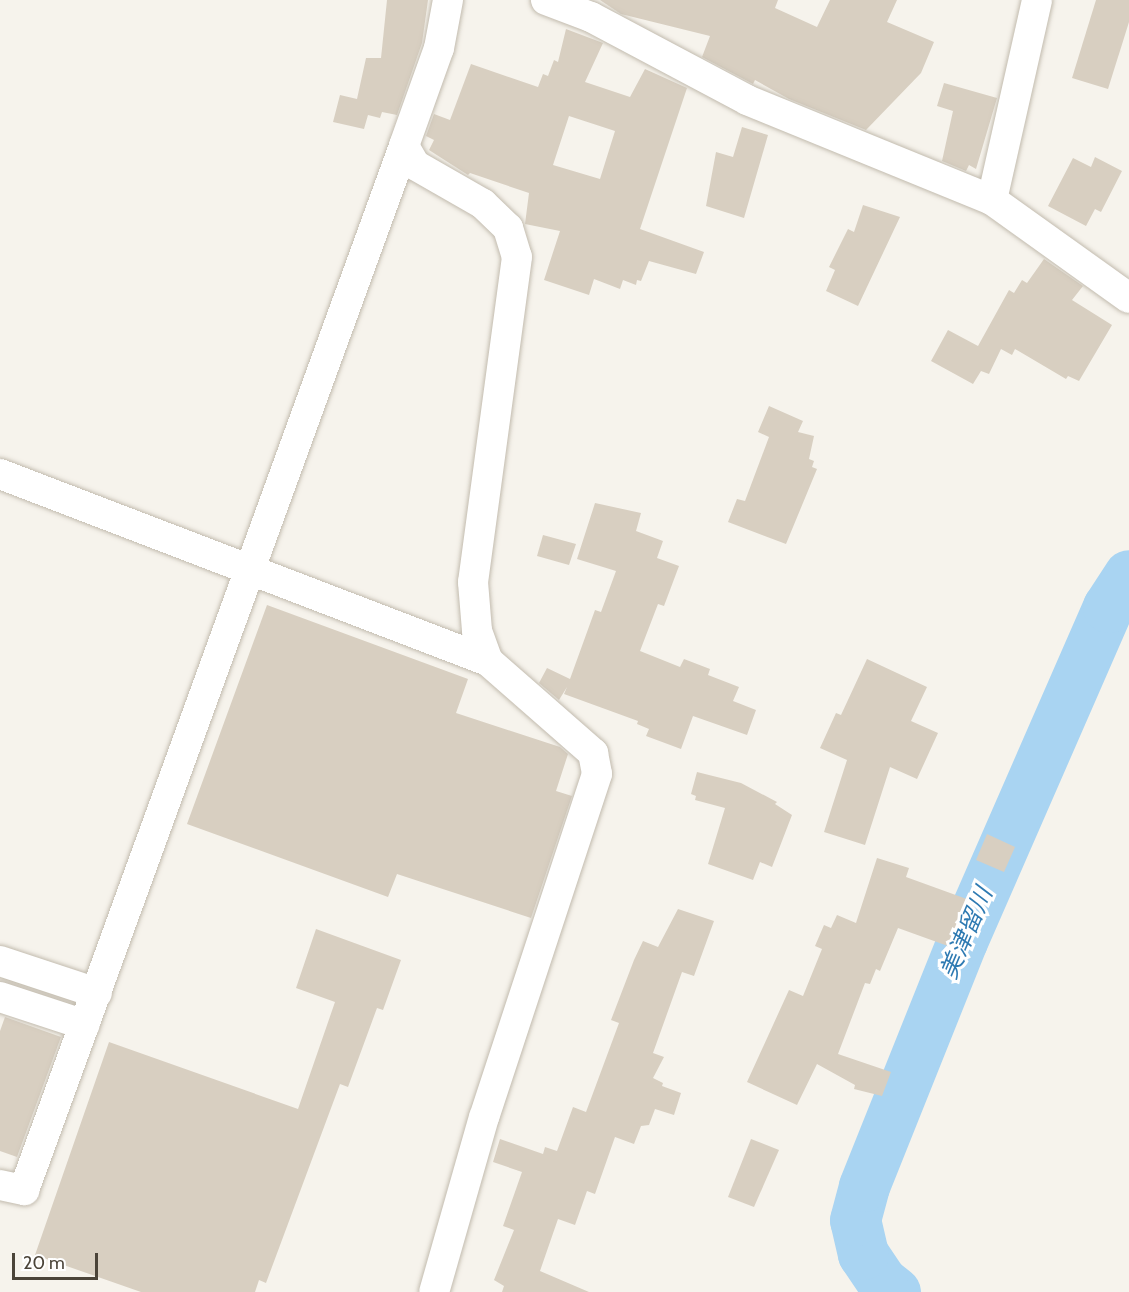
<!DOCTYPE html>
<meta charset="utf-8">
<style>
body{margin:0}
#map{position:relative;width:1129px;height:1292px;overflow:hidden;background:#f6f3ec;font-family:Cabin,"Noto Sans JP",sans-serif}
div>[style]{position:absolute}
.river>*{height:51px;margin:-25.5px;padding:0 25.5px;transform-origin:25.5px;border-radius:25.5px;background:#a9d4f2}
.building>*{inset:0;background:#d8cfc1}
.roads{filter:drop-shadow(0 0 2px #c2bbae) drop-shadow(0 0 2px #c2bbae)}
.minor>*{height:30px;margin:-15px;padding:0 15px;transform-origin:15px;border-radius:15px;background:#fff}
span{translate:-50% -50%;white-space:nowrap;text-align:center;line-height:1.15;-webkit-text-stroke:6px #fff;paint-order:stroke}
.water-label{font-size:24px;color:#2e7ab2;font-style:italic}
.scale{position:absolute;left:12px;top:1253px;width:86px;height:27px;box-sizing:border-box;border:3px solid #4b4439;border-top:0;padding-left:8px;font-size:18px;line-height:21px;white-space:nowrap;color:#4b4439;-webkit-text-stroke:4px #fff;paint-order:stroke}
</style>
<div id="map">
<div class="river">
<div style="left:895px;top:1292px;width:16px;rotate:-142deg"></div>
<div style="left:882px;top:1282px;width:34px;rotate:-124deg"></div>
<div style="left:863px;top:1254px;width:35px;rotate:-103deg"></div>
<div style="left:855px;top:1220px;width:35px;rotate:-75deg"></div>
<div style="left:864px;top:1186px;width:264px;rotate:-68.2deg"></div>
<div style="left:962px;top:941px;width:365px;rotate:-66.4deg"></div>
<div style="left:1108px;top:607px;width:38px;rotate:-57deg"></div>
</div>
<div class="building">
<div style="clip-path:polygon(387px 0,428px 0,422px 43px,397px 115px,382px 112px,380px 118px,368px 115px,364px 129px,333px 122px,340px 95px,357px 99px,366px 58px,381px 58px)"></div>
<div style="clip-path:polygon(600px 0,778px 0,775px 8px,817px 27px,830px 0,897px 0,887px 22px,934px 42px,921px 73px,866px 130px,789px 99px,755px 80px,753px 84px,702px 57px,710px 36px,621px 14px)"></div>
<div style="clip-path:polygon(1096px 0,1129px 0,1129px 22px,1108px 89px,1072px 78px)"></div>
<div style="clip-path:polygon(evenodd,566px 29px,603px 43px,585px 82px,630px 97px,645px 69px,687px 88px,640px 229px,704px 252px,696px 274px,649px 261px,641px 281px,637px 280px,636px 285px,623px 280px,620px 289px,594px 279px,589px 295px,544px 280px,560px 231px,525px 224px,529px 193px,470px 173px,468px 175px,429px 150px,434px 140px,426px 136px,434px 114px,450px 120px,471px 64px,538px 87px,543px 74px,548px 76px,554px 60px,558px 62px,566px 29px,569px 116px,615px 131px,600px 179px,553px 165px,569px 116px)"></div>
<div style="clip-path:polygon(944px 83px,997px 98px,976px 169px,969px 165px,966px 171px,942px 161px,953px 111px,937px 106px)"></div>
<div style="clip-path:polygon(742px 127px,768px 135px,744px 218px,706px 206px,716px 152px,733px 157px)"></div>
<div style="clip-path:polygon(1095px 157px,1122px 171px,1101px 212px,1095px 209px,1086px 226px,1048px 206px,1073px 158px,1091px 167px)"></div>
<div style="clip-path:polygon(863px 205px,900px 217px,858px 306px,826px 291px,835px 270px,829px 267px,848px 229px,854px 232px)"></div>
<div style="clip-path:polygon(1044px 259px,1083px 286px,1072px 300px,1112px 325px,1079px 381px,1068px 376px,1066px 379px,1015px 349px,1012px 355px,1001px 349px,989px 374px,981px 371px,973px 384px,931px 361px,948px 330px,978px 346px,1009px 290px,1014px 293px,1022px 280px,1027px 283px)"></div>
<div style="clip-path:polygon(769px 406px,803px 421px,798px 432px,814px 436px,809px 459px,814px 461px,812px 467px,817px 469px,786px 544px,728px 522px,737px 499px,745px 501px,769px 437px,758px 432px)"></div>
<div style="clip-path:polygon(595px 503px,641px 513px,636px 531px,663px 541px,657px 558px,679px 566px,664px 606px,658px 604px,640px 651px,680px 667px,684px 659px,710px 669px,708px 675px,739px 687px,733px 701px,756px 710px,747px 735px,693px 716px,681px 749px,646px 736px,649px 729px,637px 724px,638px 721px,564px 694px,567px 687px,559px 700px,539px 683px,547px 668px,570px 679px,595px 610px,601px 612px,616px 571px,577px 559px)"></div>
<div style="clip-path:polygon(543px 535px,576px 544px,569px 565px,537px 556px)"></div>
<div style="clip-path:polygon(267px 605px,468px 679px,456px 713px,560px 747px,568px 754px,556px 791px,572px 796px,531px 918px,397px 874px,388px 897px,187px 824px)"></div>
<div style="clip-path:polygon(867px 659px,927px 687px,911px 721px,938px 733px,917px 779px,890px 767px,865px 845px,824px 832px,847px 760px,820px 748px,836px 713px,841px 715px)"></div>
<div style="clip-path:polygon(697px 772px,741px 783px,777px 802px,775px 804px,792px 815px,772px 867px,760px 862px,753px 880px,708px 864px,725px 808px,695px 800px,696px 796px,691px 794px)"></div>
<div style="clip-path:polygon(987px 834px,1015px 847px,1004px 872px,976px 860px)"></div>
<div style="clip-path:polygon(877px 858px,909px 868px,906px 877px,975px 902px,959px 950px,898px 928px,880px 971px,876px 969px,870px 984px,865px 983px,838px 1054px,891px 1072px,882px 1096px,854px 1089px,855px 1085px,817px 1064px,797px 1105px,747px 1082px,789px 990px,803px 996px,822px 949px,815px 946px,824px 925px,831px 928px,837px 915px,856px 923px)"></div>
<div style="clip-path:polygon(678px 909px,714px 921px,694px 976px,682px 972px,653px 1053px,664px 1057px,653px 1078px,663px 1083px,662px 1086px,681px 1093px,674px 1115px,655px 1109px,649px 1125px,641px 1126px,634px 1144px,615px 1137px,595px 1194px,587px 1191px,575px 1225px,558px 1219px,540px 1271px,589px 1292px,502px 1292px,504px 1286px,494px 1280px,514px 1230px,503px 1226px,522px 1172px,493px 1162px,500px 1139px,543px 1154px,545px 1147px,557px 1151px,573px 1107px,586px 1112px,619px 1023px,611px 1020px,634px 960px,643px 941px,658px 947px)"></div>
<div style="clip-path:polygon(316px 929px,401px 960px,383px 1010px,377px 1008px,348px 1087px,340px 1084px,266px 1283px,259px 1280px,255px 1292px,141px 1292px,35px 1255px,109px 1042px,298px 1109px,335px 1002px,296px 988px)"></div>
<div style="clip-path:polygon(5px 1017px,61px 1037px,17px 1157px,0 1151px,0 1031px)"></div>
<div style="clip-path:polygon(751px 1139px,779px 1150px,754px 1207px,728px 1197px)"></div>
</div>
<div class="roads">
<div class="minor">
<div style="left:448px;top:0;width:49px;rotate:100.6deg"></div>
<div style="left:439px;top:48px;width:104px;rotate:109.7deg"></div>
<div style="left:404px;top:146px;width:22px;rotate:60deg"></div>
<div style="left:415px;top:165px;width:78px;rotate:29.8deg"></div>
<div style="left:483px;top:204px;width:35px;rotate:44deg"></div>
<div style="left:508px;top:228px;width:30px;rotate:73deg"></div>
<div style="left:517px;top:257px;width:328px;rotate:97.7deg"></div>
<div style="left:473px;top:582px;width:49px;rotate:85.3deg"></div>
<div style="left:477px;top:631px;width:32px;rotate:70deg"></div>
<div style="left:546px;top:0;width:48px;rotate:20.7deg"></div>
<div style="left:591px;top:17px;width:177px;rotate:28deg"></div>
<div style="left:747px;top:100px;width:265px;rotate:22.2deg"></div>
<div style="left:992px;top:200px;width:168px;rotate:35.6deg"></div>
<div style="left:992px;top:200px;width:205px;rotate:-77.3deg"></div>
<div style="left:0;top:474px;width:523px;rotate:20.97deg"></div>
<div style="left:488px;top:661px;width:140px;rotate:41.2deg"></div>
<div style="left:593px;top:753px;width:21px;rotate:79deg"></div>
<div style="left:597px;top:774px;width:361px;rotate:108.2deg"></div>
<div style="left:484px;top:1117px;width:182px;rotate:105.9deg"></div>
<div style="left:0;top:961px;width:102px;rotate:18.3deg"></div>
<div style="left:0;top:997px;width:89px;rotate:18.2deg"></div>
<div style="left:0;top:1185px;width:25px;rotate:12deg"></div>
<div style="left:24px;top:1190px;width:1111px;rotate:-70deg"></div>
</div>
</div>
<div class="water-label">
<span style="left:966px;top:933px;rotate:-67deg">美津留川</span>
</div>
<div class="scale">20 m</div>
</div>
